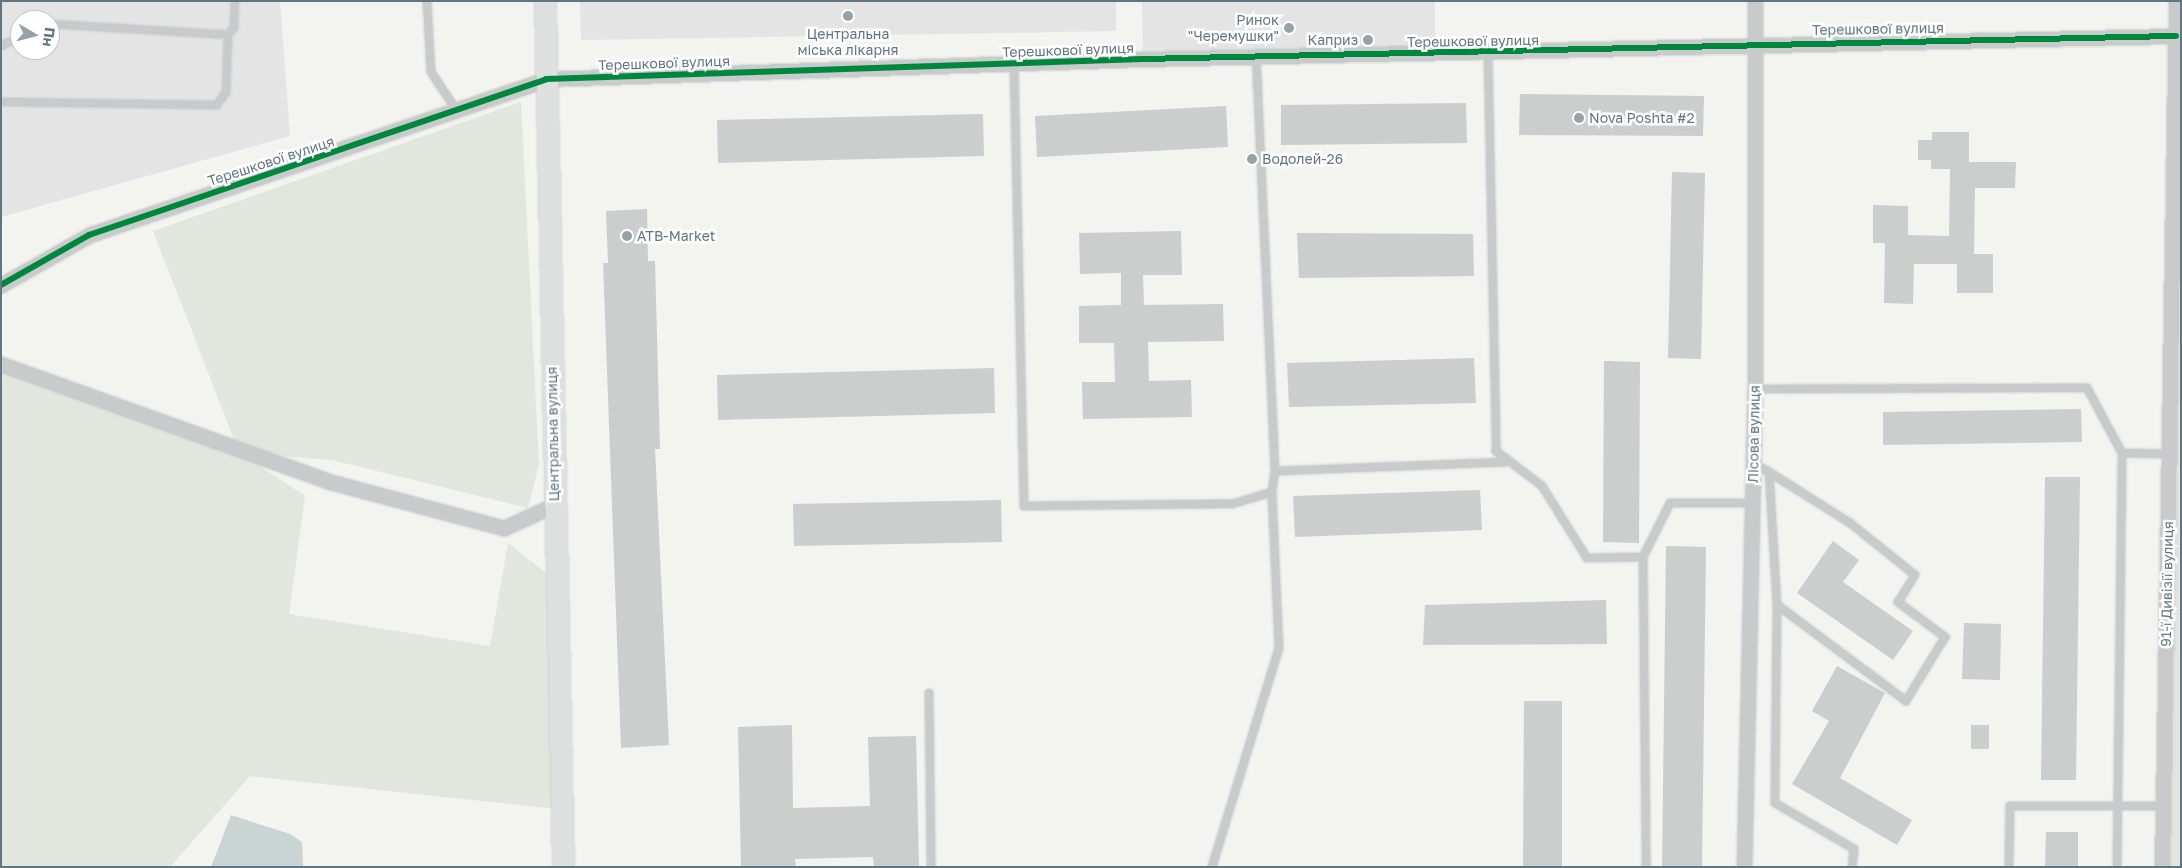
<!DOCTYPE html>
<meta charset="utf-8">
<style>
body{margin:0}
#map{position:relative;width:2182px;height:868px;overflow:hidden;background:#f3f3f0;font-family:"Golos Text",sans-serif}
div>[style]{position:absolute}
.built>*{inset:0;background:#e3e4e3}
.green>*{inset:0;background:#e2e6de}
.water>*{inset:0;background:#cad4d5}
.building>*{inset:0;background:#cbcecd}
.roads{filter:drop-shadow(0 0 1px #cfd1d0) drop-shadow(0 0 1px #cfd1d0)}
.lane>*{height:8px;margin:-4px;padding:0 4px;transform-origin:4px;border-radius:4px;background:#c8cacb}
.street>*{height:15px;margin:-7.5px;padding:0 7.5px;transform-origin:7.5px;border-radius:7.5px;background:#c8cacb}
.secondary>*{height:21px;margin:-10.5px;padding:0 10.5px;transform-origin:10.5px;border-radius:10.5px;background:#dedfdf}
.cycleway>*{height:6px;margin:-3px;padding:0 3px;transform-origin:3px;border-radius:3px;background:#00873e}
.dots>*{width:14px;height:14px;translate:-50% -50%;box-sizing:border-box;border:2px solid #fff;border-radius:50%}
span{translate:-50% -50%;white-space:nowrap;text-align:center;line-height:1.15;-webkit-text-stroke:5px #fff;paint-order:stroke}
.poi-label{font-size:14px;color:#627681}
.right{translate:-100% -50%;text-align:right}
.left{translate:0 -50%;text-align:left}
.street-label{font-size:14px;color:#627681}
.frame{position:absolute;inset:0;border:2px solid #627681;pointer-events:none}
.north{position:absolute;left:10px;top:10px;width:50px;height:50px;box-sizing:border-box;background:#fff;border:1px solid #c0c8cd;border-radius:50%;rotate:98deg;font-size:14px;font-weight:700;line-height:20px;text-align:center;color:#627681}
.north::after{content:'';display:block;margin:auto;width:18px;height:22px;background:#95a2a8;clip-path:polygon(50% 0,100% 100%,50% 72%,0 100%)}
</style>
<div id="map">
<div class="built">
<div style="clip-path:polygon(evenodd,1px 1px,280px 1px,290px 136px,1px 217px,1px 1px,20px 20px,50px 20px,50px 50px,20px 50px,20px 20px)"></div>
<div style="clip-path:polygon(580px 1px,1116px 1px,1116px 31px,581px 40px)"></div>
<div style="clip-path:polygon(1142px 1px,1435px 1px,1435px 55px,1143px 59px)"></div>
</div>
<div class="green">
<div style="clip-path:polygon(2181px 1px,2181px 867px,2162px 867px)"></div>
<div style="clip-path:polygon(521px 102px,539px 465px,528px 508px,332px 460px,240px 453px,305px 496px,289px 614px,490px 646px,508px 543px,551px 577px,556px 809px,250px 776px,170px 867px,1px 867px,1px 364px,239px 452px,153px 231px)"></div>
</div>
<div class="water">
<div style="clip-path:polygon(231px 815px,290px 834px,302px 842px,303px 867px,211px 867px)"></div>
</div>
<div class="building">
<div style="clip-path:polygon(1520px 94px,1704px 96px,1703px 136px,1519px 135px)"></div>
<div style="clip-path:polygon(1466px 103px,1467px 143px,1281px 145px,1281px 105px)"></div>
<div style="clip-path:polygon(1226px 106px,1228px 147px,1037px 157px,1035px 116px)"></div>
<div style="clip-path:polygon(983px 114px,984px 156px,718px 163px,717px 120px)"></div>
<div style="clip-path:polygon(1932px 132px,1969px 132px,1969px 162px,2016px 162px,2015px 188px,1975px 188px,1974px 254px,1993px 254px,1993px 293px,1957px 293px,1957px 264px,1914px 264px,1913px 304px,1884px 303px,1885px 243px,1873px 243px,1873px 205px,1908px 206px,1908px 235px,1949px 236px,1950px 169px,1931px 169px,1931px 160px,1918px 160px,1918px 140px,1932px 140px)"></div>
<div style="clip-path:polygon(1672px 172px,1705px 173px,1701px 359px,1668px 358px)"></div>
<div style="clip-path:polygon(647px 209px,648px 261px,655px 261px,660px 449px,655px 449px,669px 745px,621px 748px,603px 263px,608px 263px,606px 211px)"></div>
<div style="clip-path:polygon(1181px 231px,1182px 275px,1143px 275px,1144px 305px,1223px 304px,1224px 341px,1148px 342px,1149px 381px,1191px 380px,1192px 417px,1083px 419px,1082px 382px,1115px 382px,1114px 343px,1079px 343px,1079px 306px,1121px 305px,1121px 273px,1080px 274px,1079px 233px)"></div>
<div style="clip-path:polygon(1297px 233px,1473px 234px,1474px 276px,1299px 278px)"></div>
<div style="clip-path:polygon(1474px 358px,1476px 403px,1289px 407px,1287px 363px)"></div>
<div style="clip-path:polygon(1604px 361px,1640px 362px,1639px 543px,1603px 542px)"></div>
<div style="clip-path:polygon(994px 368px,995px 413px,718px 420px,717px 375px)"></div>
<div style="clip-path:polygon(2081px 409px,2082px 442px,1883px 445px,1883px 412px)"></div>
<div style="clip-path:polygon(2045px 477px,2080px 477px,2076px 780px,2041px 780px)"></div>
<div style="clip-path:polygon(1480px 490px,1482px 530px,1295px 537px,1293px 496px)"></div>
<div style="clip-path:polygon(1001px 500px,1002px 542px,794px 546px,793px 504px)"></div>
<div style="clip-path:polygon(1833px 541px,1859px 560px,1843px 582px,1913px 631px,1893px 660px,1797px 593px)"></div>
<div style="clip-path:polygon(1666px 546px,1706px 547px,1702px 867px,1662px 867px)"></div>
<div style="clip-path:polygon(1606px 600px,1607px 644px,1423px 645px,1425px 605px)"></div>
<div style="clip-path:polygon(1964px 623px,2001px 624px,2000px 680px,1962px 679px)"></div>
<div style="clip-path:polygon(1837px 666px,1885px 693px,1840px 778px,1912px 820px,1897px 845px,1792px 784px,1829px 721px,1812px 711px)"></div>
<div style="clip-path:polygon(1524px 701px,1562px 701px,1562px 867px,1523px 867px)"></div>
<div style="clip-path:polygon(792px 725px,793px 808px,870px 806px,868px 737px,916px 736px,919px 867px,874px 867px,873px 857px,795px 859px,796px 867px,741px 867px,738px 727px)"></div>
<div style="clip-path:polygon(1971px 725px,1989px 725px,1989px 749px,1971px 749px)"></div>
<div style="clip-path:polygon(2046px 832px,2078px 832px,2078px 867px,2045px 867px)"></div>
</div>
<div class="roads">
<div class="lane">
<div style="left:427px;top:1px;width:71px;rotate:86.8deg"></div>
<div style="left:431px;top:72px;width:43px;rotate:56.3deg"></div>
<div style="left:50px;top:24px;width:178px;rotate:3.5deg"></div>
<div style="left:1px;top:46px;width:21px;rotate:-25deg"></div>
<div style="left:1488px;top:54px;width:397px;rotate:88.8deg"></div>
<div style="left:1496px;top:451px;width:58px;rotate:37.3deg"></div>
<div style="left:1542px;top:486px;width:85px;rotate:58deg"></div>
<div style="left:1587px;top:558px;width:56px;rotate:-1deg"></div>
<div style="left:1643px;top:557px;width:60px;rotate:-63.4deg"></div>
<div style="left:1670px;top:503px;width:82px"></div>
<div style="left:1014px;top:64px;width:442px;rotate:88.7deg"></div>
<div style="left:1024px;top:506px;width:208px;rotate:-0.6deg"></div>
<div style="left:1232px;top:504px;width:42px;rotate:-16.7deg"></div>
<div style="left:1272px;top:492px;width:21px;rotate:-82deg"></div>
<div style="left:1275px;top:471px;width:414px;rotate:-92.6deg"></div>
<div style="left:1px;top:102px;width:216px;rotate:0.8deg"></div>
<div style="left:217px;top:105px;width:16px;rotate:-55deg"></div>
<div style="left:226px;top:92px;width:57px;rotate:-88deg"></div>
<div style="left:228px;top:35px;width:10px;rotate:-53deg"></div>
<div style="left:234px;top:27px;width:26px;rotate:-88deg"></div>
<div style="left:1755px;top:389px;width:332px;rotate:-0.2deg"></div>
<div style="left:2087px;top:388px;width:74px;rotate:61.7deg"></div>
<div style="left:2122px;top:453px;width:47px;rotate:1.2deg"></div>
<div style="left:1753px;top:463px;width:18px;rotate:29deg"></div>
<div style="left:1769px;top:472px;width:96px;rotate:32.2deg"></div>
<div style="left:1850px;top:523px;width:83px;rotate:38.7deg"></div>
<div style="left:1915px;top:575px;width:32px;rotate:122deg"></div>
<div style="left:1898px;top:602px;width:59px;rotate:36.7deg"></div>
<div style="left:1945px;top:637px;width:75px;rotate:121.4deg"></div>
<div style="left:1906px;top:701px;width:161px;rotate:-143.3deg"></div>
<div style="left:1777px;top:605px;width:133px;rotate:-93.4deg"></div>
<div style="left:1275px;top:471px;width:235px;rotate:-2.2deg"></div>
<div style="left:1643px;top:557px;width:310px;rotate:89.4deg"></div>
<div style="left:1777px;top:605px;width:198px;rotate:90.6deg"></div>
<div style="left:1775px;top:803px;width:91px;rotate:30.2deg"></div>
<div style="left:1854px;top:849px;width:18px;rotate:96deg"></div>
<div style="left:929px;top:693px;width:174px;rotate:89.3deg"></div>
<div style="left:1212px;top:867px;width:229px;rotate:-73deg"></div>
<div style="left:1279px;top:648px;width:156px;rotate:-92.6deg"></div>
<div style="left:2009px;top:867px;width:61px;rotate:-89.1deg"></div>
<div style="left:2010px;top:806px;width:154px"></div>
<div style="left:2117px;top:867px;width:414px;rotate:-89.3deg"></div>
</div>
<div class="street">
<div style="left:1px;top:285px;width:101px;rotate:-29.6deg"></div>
<div style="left:89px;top:235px;width:483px;rotate:-18.8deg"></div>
<div style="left:546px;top:79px;width:597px;rotate:-1.92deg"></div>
<div style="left:1143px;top:59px;width:1033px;rotate:-1.28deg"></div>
<div style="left:1px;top:364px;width:346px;rotate:19.7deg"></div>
<div style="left:327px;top:481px;width:183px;rotate:14.9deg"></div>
<div style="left:504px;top:528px;width:55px;rotate:-24.7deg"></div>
<div style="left:1744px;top:867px;width:478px;rotate:-88.7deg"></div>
<div style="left:1755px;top:389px;width:388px;rotate:-90deg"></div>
<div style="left:2162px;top:867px;width:866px;rotate:-89.07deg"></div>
</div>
<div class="secondary">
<div style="left:545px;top:1px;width:866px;rotate:88.81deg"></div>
</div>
</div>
<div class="cycleway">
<div style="left:1px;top:285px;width:101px;rotate:-29.6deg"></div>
<div style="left:89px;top:235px;width:483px;rotate:-18.8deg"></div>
<div style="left:546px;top:79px;width:597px;rotate:-1.92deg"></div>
<div style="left:1143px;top:59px;width:1033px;rotate:-1.28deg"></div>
</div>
<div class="dots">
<div style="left:848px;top:16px;background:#95a2a8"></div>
<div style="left:1289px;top:28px;background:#95a2a8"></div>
<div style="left:1368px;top:40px;background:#95a2a8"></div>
<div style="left:1579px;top:118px;background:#95a2a8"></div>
<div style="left:1252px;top:159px;background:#95a2a8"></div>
<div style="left:627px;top:236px;background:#95a2a8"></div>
</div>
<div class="poi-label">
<span class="right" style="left:1279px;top:28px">Ринок<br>"Черемушки"</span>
<span style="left:848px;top:42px">Центральна<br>міська лікарня</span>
<span class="right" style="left:1358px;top:40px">Каприз</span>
<span class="left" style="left:1589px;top:118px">Nova Poshta #2</span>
<span class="left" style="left:1262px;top:159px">Водолей-26</span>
<span class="left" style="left:637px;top:236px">ATB-Market</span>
</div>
<div class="street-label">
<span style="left:1878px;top:29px;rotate:-1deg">Терешкової вулиця</span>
<span style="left:1473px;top:41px;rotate:-1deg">Терешкової вулиця</span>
<span style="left:1068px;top:50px;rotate:-2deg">Терешкової вулиця</span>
<span style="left:664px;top:63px;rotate:-2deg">Терешкової вулиця</span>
<span style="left:271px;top:161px;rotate:-18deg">Терешкової вулиця</span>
<span style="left:553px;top:434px;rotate:-91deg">Центральна вулиця</span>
<span style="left:1754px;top:434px;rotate:-89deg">Лісова вулиця</span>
<span style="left:2167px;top:584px;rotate:-89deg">91-ї Дивізії вулиця</span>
</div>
<div class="frame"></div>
<div class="north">Пн</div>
</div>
